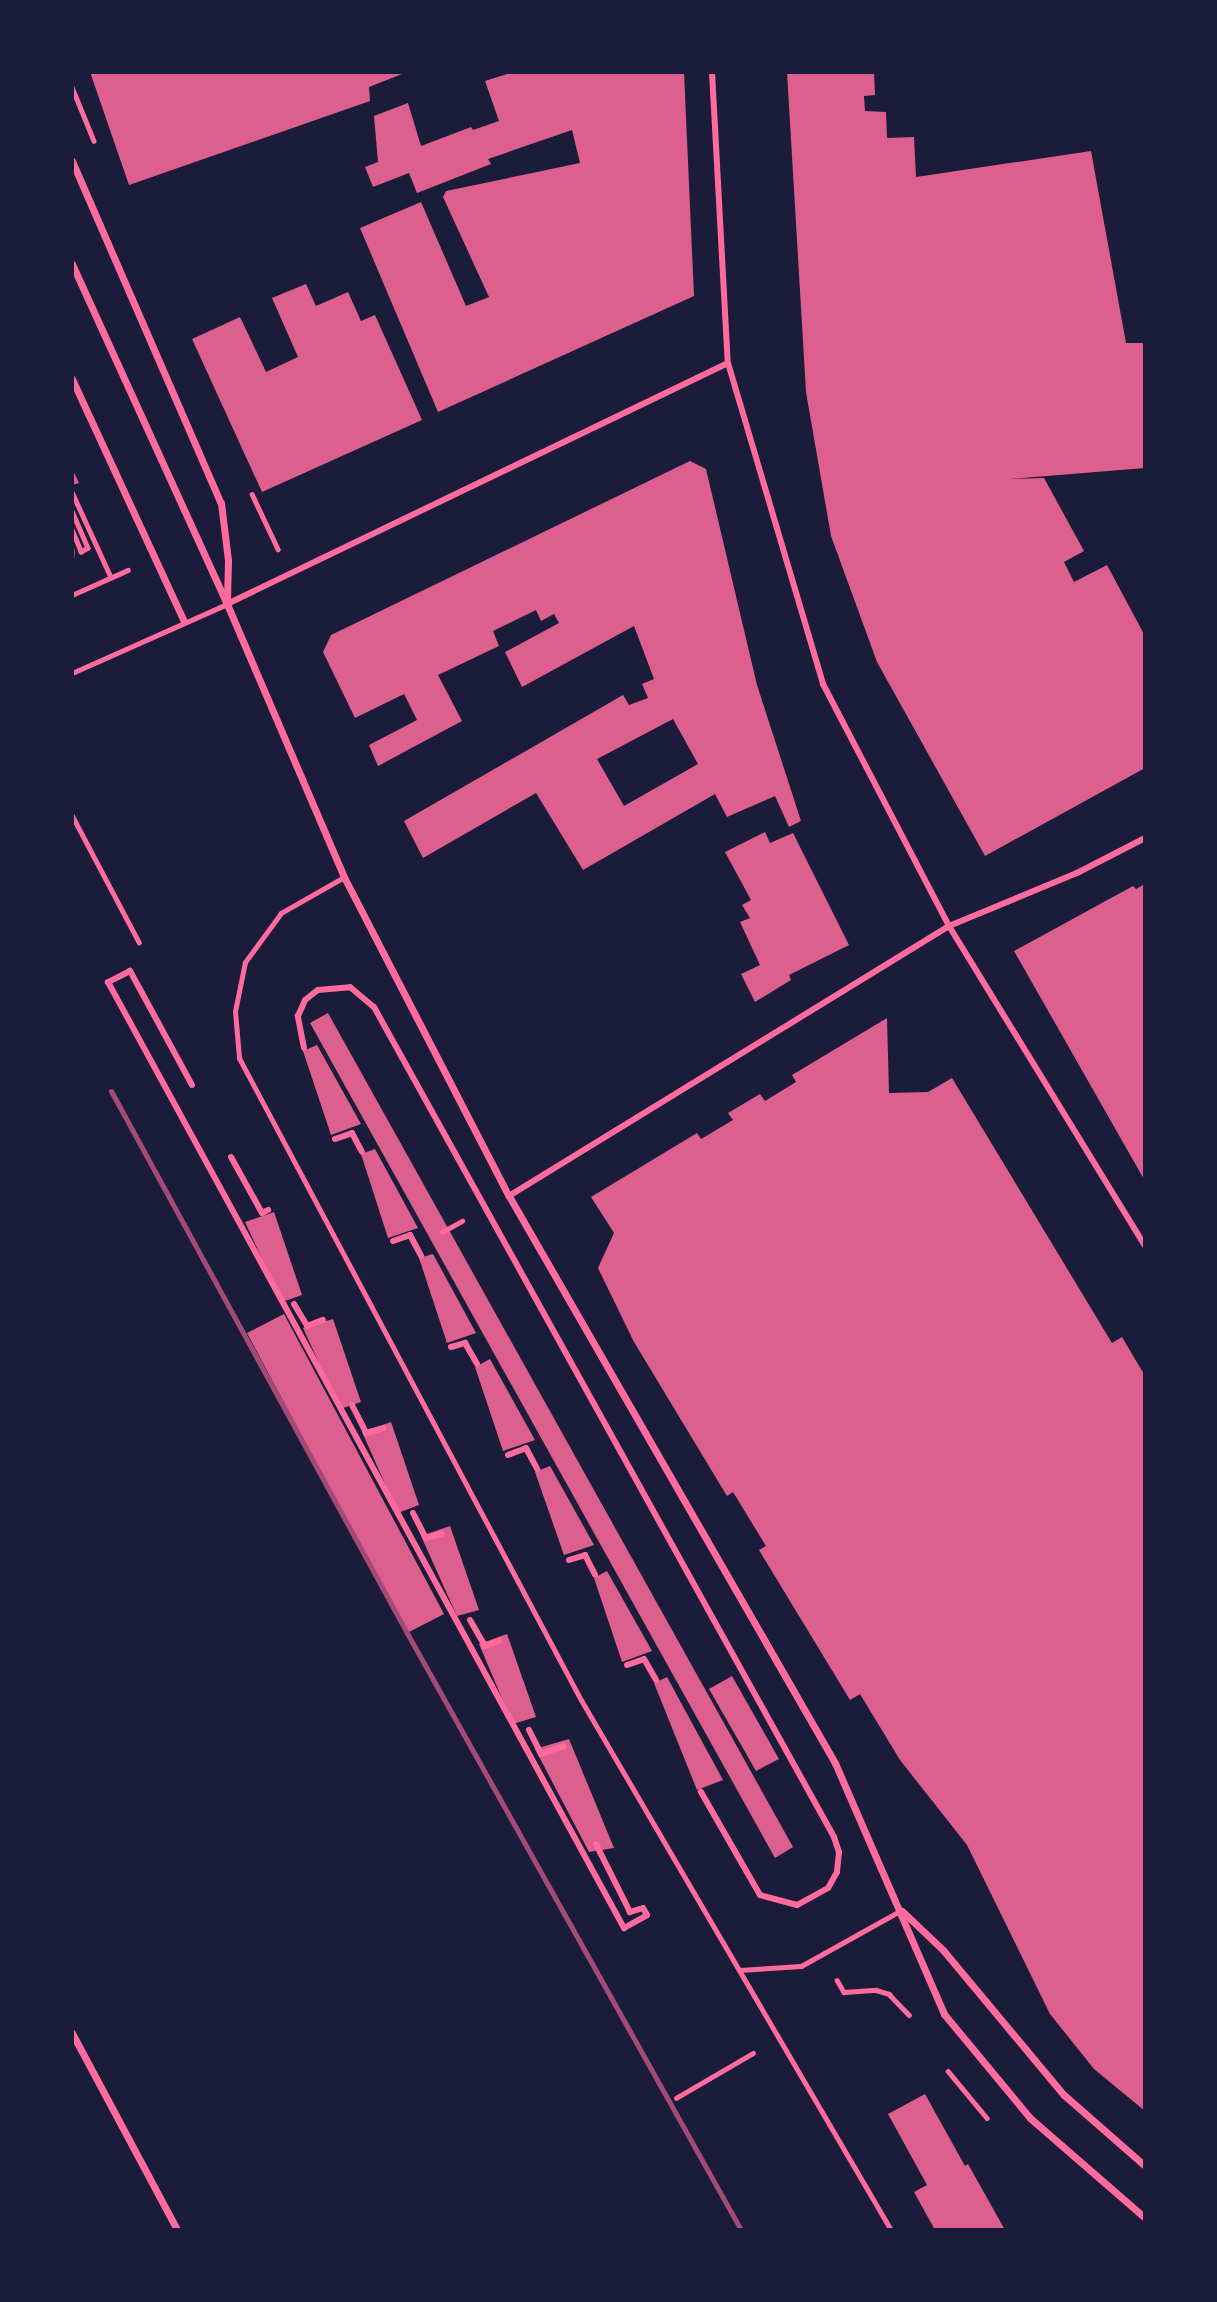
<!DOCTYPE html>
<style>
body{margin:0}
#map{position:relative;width:1217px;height:2302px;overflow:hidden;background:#1b1b3a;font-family:"Work Sans",sans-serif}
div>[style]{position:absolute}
.building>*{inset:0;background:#dd5f8e}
.path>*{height:4.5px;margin:-2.25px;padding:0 2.25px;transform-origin:2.25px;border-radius:2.25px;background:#ff6b9d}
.service>*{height:5px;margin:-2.5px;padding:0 2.5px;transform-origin:2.5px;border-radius:2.5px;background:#ff6b9d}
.pedestrian>*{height:6px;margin:-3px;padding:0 3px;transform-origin:3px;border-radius:3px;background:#ff6b9d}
.minor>*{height:7px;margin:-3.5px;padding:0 3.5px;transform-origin:3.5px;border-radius:3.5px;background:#ff6b9d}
.rail>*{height:5px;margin:-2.5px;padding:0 2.5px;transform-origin:2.5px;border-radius:2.5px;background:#a44b75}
span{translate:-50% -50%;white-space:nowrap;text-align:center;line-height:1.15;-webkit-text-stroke:7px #1b1b3a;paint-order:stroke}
.frame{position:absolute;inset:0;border:74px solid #1b1b3a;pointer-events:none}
</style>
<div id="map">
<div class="building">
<div style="clip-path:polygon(90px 72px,407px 72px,369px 87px,370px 101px,129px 185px)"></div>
<div style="clip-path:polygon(513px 72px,684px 72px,694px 296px,438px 412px,360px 228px,421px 202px,466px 306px,489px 297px,443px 197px,446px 191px,580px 163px,572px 130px,488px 159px,491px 164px,417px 193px,409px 173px,373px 187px,365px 167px,378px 162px,374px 116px,408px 103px,421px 146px,471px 127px,473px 130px,499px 121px,485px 81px)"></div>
<div style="clip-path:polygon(787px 72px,874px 72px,875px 95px,864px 96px,865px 111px,886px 112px,887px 138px,914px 137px,916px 177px,1091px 151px,1126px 343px,1145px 343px,1145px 468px,1010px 479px,1044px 478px,1084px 551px,1064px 562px,1074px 582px,1107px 565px,1145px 636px,1145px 768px,985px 856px,877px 662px,831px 536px,806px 392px)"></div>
<div style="clip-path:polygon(306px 284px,316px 306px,348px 292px,361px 321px,375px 315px,422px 420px,262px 492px,192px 339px,240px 317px,266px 372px,298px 357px,272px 298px)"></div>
<div style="clip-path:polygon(evenodd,690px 461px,706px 469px,757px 685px,801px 821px,789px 827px,775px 796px,727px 817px,715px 794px,583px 870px,536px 793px,423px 858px,404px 821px,623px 695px,629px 705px,648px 698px,642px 684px,654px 679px,634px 626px,522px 687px,505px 652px,559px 623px,554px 614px,541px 621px,536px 610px,493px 631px,499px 646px,438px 675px,462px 721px,378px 766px,369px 745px,417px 720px,404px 694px,355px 718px,323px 652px,331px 635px,690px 461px,673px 719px,698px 764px,624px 806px,597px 759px,673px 719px)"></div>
<div style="clip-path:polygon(72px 468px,79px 483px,72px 485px)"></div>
<div style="clip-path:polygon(765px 832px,770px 843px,793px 833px,849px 945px,789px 975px,791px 980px,755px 1002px,741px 974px,760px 965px,740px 922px,750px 918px,742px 905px,751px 900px,725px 852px)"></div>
<div style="clip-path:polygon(1145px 884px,1145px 1181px,1014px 951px,1133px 886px,1136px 889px)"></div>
<div style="clip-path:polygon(328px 1013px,793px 1847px,775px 1858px,310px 1023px)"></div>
<div style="clip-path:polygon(887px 1018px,889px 1093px,928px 1092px,952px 1078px,1112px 1343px,1122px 1337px,1145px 1376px,1145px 2111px,1094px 2069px,1050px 2014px,967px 1845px,900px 1760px,860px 1694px,850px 1700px,759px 1550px,766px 1546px,733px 1492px,727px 1496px,634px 1342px,598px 1268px,614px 1233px,591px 1197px,697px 1133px,701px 1139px,733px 1120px,728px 1113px,760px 1094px,765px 1101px,796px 1082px,792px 1075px)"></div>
<div style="clip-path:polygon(317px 1045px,361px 1124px,331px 1135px,303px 1051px)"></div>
<div style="clip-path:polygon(375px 1149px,418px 1228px,388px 1238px,361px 1154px)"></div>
<div style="clip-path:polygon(274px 1212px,302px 1295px,282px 1302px,245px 1222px)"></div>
<div style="clip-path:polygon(433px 1254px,476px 1333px,447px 1343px,419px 1258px)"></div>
<div style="clip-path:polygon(284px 1314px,444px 1614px,407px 1633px,247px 1333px)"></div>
<div style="clip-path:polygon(333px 1319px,361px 1402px,340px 1409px,303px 1328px)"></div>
<div style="clip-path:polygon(490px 1359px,535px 1440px,503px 1451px,475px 1367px)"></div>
<div style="clip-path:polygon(391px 1422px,419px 1505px,398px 1513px,362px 1432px)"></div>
<div style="clip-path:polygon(550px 1466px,594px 1545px,564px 1555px,535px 1472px)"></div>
<div style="clip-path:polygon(450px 1526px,479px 1610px,457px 1616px,421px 1536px)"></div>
<div style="clip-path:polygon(607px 1571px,652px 1651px,622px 1662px,594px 1578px)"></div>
<div style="clip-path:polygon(507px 1634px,536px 1717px,513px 1724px,479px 1644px)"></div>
<div style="clip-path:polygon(732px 1676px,779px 1759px,756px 1771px,709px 1689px)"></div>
<div style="clip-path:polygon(667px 1677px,723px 1780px,697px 1790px,654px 1683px)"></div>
<div style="clip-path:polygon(569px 1739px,614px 1848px,589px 1852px,535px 1749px)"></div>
<div style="clip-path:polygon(925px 2094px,965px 2166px,968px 2164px,1005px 2230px,935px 2230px,914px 2192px,927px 2185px,888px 2114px)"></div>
</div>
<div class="path">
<div style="left:72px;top:87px;width:58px;rotate:67.8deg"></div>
<div style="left:72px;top:492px;width:94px;rotate:65.4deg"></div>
<div style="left:252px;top:494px;width:61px;rotate:64.7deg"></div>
<div style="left:72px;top:511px;width:40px;rotate:66.6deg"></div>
<div style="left:88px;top:548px;width:8px;rotate:150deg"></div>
<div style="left:81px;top:552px;width:23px;rotate:-113deg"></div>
<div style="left:72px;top:550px;width:6px;rotate:90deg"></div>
<div style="left:72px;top:595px;width:61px;rotate:-24.1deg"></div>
<div style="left:72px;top:815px;width:144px;rotate:62.2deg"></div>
<div style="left:442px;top:1232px;width:23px;rotate:-29deg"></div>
<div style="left:837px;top:1980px;width:14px;rotate:60deg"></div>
<div style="left:844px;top:1992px;width:32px;rotate:-4deg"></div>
<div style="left:876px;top:1990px;width:14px;rotate:17deg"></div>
<div style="left:889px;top:1994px;width:29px;rotate:46deg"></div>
<div style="left:948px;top:2071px;width:61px;rotate:50.3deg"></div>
<div style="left:676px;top:2098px;width:89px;rotate:-30.3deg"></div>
</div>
<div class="service">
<div style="left:72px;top:673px;width:170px;rotate:-24deg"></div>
<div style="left:344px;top:877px;width:73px;rotate:150.3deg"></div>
<div style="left:281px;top:913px;width:61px;rotate:126.3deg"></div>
<div style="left:245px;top:962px;width:50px;rotate:101.5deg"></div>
<div style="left:235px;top:1011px;width:47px;rotate:85.1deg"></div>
<div style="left:239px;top:1058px;width:727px;rotate:61.96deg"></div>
<div style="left:581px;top:1700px;width:614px;rotate:59.68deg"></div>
<div style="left:739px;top:1970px;width:62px;rotate:-3.7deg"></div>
<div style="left:801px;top:1966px;width:113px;rotate:-29.1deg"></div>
</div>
<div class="pedestrian">
<div style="left:712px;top:72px;width:291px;rotate:86.9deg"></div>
<div style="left:728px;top:363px;width:335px;rotate:73.5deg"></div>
<div style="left:823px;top:684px;width:273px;rotate:62.5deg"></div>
<div style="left:949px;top:926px;width:375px;rotate:58.5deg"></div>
<div style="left:227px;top:604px;width:556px;rotate:-25.69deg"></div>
<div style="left:304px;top:1048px;width:33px;rotate:-101deg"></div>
<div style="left:298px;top:1016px;width:17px;rotate:-66deg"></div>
<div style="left:305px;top:1000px;width:16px;rotate:-38deg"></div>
<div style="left:318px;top:990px;width:32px;rotate:-5deg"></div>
<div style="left:350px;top:987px;width:31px;rotate:40deg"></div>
<div style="left:374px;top:1007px;width:949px;rotate:61deg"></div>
<div style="left:834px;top:1837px;width:16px;rotate:72deg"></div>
<div style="left:839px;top:1852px;width:20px;rotate:96deg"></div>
<div style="left:837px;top:1872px;width:18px;rotate:119deg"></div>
<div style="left:828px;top:1888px;width:35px;rotate:151deg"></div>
<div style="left:797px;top:1905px;width:38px;rotate:-165deg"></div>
<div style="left:760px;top:1895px;width:119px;rotate:-119.8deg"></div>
<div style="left:192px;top:1085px;width:130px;rotate:-118.5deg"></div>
<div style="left:130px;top:971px;width:25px;rotate:153deg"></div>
<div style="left:108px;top:982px;width:1078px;rotate:61.39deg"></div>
<div style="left:624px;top:1928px;width:26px;rotate:-29deg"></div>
<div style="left:647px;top:1915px;width:8px;rotate:-120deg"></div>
<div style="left:643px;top:1908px;width:14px;rotate:163deg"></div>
<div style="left:630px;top:1912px;width:76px;rotate:-116.6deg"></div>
<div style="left:335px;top:1139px;width:18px;rotate:-19deg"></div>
<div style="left:352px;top:1133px;width:21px;rotate:62deg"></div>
<div style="left:231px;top:1157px;width:64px;rotate:61deg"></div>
<div style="left:262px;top:1213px;width:7px;rotate:-27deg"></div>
<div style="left:509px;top:1196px;width:516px;rotate:-31.53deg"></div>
<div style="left:949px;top:926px;width:139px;rotate:-22.5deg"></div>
<div style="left:1077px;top:873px;width:76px;rotate:-27.2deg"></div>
<div style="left:393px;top:1241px;width:18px;rotate:-19deg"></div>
<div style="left:410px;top:1235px;width:24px;rotate:62deg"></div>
<div style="left:294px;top:1304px;width:26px;rotate:59deg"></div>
<div style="left:307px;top:1326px;width:17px;rotate:-21deg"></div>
<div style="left:451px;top:1347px;width:15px;rotate:-16deg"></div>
<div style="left:465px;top:1343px;width:24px;rotate:60deg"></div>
<div style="left:352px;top:1405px;width:31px;rotate:63deg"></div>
<div style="left:366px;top:1433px;width:18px;rotate:-16deg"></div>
<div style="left:508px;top:1455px;width:19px;rotate:-21deg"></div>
<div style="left:526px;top:1448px;width:24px;rotate:62deg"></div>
<div style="left:413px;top:1513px;width:28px;rotate:63deg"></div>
<div style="left:426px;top:1538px;width:16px;rotate:-15deg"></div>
<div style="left:569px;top:1560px;width:17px;rotate:-17deg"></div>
<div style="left:585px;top:1555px;width:22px;rotate:63deg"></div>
<div style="left:470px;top:1620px;width:30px;rotate:60deg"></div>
<div style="left:485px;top:1646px;width:15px;rotate:-20deg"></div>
<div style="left:627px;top:1665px;width:18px;rotate:-19deg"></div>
<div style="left:644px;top:1659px;width:24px;rotate:60deg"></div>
<div style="left:529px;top:1730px;width:27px;rotate:63deg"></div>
<div style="left:541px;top:1754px;width:24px;rotate:-19deg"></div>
</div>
<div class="minor">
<div style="left:72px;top:161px;width:373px;rotate:66.5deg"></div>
<div style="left:221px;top:503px;width:57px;rotate:83deg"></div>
<div style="left:228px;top:560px;width:40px;rotate:91.4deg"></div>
<div style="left:72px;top:264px;width:374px;rotate:65.5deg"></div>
<div style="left:227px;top:604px;width:297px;rotate:66.8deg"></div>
<div style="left:344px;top:877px;width:359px;rotate:62.7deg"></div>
<div style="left:509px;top:1196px;width:654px;rotate:60.1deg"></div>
<div style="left:835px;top:1763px;width:274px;rotate:66.5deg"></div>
<div style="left:944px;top:2014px;width:135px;rotate:50.4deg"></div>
<div style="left:1030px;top:2118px;width:152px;rotate:41deg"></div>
<div style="left:72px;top:379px;width:267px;rotate:65.2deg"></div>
<div style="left:902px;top:1911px;width:57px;rotate:43.6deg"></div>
<div style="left:943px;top:1950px;width:189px;rotate:50.2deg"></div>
<div style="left:1064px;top:2095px;width:108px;rotate:41.2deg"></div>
<div style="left:72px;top:2033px;width:223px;rotate:61.9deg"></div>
</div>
<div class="rail">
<div style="left:111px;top:1091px;width:618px;rotate:61.36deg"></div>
<div style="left:407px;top:1633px;width:684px;rotate:60.77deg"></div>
</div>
<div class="frame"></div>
</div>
